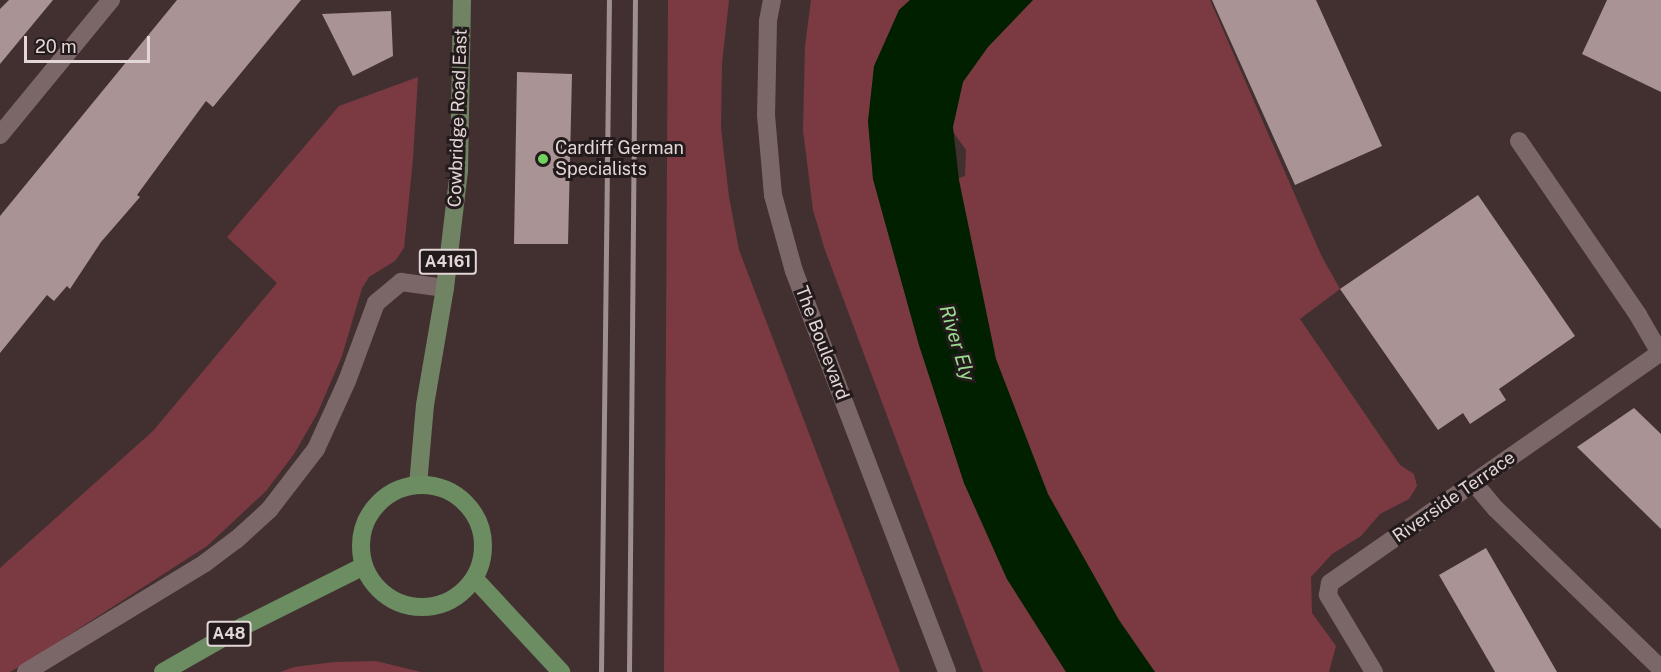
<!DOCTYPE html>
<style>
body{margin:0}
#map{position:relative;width:1661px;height:672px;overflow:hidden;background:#423031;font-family:"Public Sans",sans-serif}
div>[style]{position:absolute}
.green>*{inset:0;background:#7b3a42}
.water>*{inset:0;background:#012000}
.building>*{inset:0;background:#a99394}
.service>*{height:18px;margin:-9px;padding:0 9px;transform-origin:9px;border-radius:9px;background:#7c6768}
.minor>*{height:18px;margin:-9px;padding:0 9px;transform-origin:9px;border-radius:9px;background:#7c6768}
.primary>*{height:18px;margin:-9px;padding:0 9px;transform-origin:9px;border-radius:9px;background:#708363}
.trunk>*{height:18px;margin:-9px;padding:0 9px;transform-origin:9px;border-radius:9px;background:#6c8c62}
.trunk>.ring{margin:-9px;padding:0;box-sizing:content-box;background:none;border:18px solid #6c8c62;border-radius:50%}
.rail>*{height:4.5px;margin:-2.25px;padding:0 2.25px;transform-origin:2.25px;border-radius:2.25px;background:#9e8f90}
.dots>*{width:16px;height:16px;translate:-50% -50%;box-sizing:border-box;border:3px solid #231a1b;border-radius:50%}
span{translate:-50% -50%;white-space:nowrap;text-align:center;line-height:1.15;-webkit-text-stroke:6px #231a1b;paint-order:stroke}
.shield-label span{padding:2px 4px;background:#231a1b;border:2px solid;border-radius:4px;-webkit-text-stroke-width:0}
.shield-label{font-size:16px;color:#e2d6d7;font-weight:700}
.street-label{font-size:18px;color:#e2d6d7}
.poi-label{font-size:18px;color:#e2d6d7}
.left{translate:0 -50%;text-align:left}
.water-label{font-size:20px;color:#9cdc90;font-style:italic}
.scale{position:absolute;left:24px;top:36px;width:126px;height:27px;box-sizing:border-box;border:3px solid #e2d6d7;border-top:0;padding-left:8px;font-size:18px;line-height:21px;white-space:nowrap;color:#e2d6d7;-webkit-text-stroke:4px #231a1b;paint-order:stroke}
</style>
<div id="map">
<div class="green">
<div style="clip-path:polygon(668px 0,729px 0,722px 63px,721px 128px,729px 197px,739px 250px,900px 672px,664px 672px)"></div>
<div style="clip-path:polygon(811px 0,910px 0,899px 10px,868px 121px,873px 179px,919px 345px,964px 483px,1007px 579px,1066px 672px,983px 672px,825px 250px,813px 210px,803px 130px,805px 46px)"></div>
<div style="clip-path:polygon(983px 0,1210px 0,1321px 255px,1340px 289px,1300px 319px,1400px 465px,1414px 474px,1417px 486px,1409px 499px,1380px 514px,1361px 536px,1332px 554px,1311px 577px,1312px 613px,1336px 646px,1329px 672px,1117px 672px,1051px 528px,937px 186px,965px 176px,966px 150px,939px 112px)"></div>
<div style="clip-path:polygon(418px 77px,413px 159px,404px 248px,395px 261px,369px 277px,362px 288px,342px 356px,317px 414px,294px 454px,266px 491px,207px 546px,27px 662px,10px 672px,0 672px,0 568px,153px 431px,277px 283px,227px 237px,339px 106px)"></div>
<div style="clip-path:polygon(376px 661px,421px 672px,280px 672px,294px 667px,334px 662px)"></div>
</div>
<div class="water">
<div style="clip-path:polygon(910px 0,1033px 0,988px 47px,963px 82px,953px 127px,959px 180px,996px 359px,1048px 494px,1119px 620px,1155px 672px,1066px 672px,1007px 579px,964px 483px,919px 345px,873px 179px,868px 121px,874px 66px,899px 10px)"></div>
</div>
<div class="building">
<div style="clip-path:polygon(9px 0,53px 0,0 64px,0 9px)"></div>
<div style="clip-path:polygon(177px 0,301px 0,213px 107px,206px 101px,137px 195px,140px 197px,101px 242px,70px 289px,67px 286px,54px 301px,47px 295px,0 353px,0 216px)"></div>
<div style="clip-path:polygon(1212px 0,1316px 0,1382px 146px,1295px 185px)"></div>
<div style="clip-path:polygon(1607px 0,1661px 0,1661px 92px,1582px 54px)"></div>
<div style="clip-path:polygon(391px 11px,393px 56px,353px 76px,322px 14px)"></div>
<div style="clip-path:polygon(517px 72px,572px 74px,568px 244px,514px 244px)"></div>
<div style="clip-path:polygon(1478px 195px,1575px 336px,1499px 389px,1506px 400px,1470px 424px,1463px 413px,1438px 430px,1340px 289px)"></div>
<div style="clip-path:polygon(1634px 408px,1661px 434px,1661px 529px,1577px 447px)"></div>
<div style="clip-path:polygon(1486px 548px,1557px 672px,1495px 672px,1439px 575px)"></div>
</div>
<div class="service">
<div style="left:1519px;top:141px;width:211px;rotate:55.6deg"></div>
<div style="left:1638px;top:315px;width:44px;rotate:59.9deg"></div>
<div style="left:1474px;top:483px;width:34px;rotate:50deg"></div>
<div style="left:1496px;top:509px;width:230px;rotate:44.1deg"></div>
<div style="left:26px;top:672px;width:210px;rotate:-31.3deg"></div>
<div style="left:205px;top:563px;width:39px;rotate:-37deg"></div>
<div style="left:236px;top:540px;width:45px;rotate:-42.3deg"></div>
<div style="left:269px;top:510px;width:77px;rotate:-52.4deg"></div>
<div style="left:316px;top:449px;width:75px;rotate:-65.5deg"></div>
<div style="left:347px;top:381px;width:83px;rotate:-69.6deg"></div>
<div style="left:376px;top:303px;width:33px;rotate:-40deg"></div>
<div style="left:401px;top:282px;width:44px;rotate:7.8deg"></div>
</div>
<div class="minor">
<div style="left:772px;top:0;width:21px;rotate:101deg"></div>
<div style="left:768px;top:21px;width:94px;rotate:91.2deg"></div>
<div style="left:766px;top:115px;width:80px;rotate:85deg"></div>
<div style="left:773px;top:195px;width:79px;rotate:74.6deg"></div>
<div style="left:794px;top:271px;width:429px;rotate:69.1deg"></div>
<div style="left:0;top:135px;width:175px;rotate:-50.6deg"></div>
<div style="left:1374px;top:672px;width:90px;rotate:-120.9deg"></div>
<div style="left:1328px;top:595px;width:12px;rotate:-81deg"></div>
<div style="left:1330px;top:583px;width:404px;rotate:-34.9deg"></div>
</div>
<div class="primary">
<div style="left:418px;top:485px;width:80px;rotate:-85deg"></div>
<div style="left:425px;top:405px;width:119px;rotate:-80.3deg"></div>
<div style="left:445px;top:288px;width:118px;rotate:-83.2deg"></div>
<div style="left:459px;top:171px;width:171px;rotate:-89deg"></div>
</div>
<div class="trunk">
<div class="ring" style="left:361px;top:485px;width:104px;height:104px"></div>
<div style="left:475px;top:579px;width:127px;rotate:47.2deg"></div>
<div style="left:163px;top:672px;width:91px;rotate:-29.7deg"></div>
<div style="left:242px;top:627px;width:136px;rotate:-26.6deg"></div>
</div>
<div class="rail">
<div style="left:601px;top:672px;width:672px;rotate:-89.32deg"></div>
<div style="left:629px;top:672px;width:672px;rotate:-89.49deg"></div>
</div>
<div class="dots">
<div style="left:543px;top:159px;background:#71d35e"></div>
</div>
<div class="shield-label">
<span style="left:448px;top:262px">A4161</span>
<span style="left:229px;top:634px">A48</span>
</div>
<div class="street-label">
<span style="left:458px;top:118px;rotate:-88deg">Cowbridge Road East</span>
<span style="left:822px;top:343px;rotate:69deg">The Boulevard</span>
<span style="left:1454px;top:497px;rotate:-35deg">Riverside Terrace</span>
</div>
<div class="poi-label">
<span class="left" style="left:555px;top:159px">Cardiff German<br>Specialists</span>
</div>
<div class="water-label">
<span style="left:957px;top:343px;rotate:73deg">River Ely</span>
</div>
<div class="scale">20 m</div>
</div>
